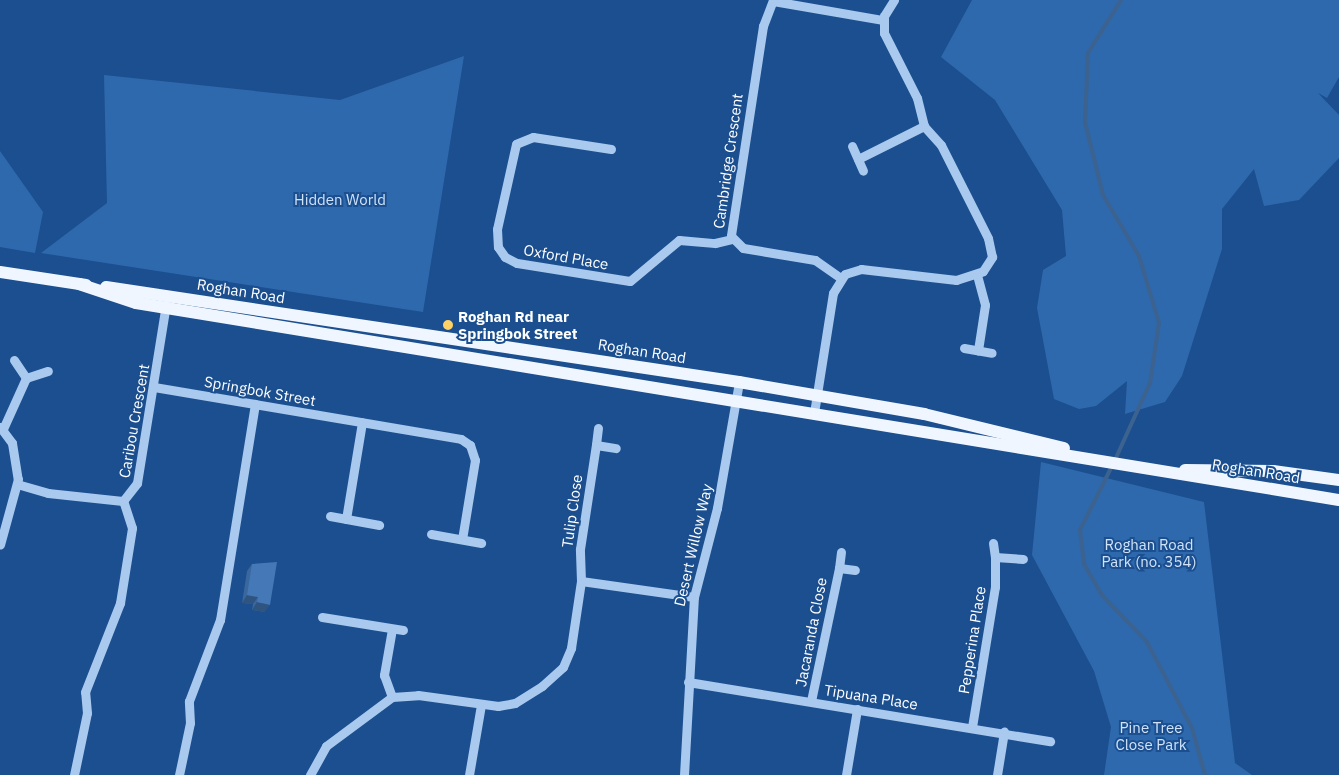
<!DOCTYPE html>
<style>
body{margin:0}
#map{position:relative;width:1339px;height:775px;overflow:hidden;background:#1b4f8f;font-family:"IBM Plex Sans",sans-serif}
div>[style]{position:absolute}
.green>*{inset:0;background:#2e69ad}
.stream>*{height:4px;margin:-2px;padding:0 2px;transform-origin:2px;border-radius:2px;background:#3c6290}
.minor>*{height:9px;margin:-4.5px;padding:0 4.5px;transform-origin:4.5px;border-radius:4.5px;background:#a9c9ee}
.major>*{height:12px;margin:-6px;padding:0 6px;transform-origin:6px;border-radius:6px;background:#f0f6ff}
.wall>*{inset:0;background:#3a679d}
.shaded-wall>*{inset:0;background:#305480}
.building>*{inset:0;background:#4478b7}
.dots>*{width:14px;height:14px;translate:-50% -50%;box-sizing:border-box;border:2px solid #1b4f8f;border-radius:50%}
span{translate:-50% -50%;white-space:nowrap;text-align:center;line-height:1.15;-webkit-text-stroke:4px #1b4f8f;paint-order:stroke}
.street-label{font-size:15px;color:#fff}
.park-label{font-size:15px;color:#cfe3fa}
.poi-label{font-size:15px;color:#fff;font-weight:700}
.left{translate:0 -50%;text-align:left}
</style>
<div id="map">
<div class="green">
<div style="clip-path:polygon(972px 0,1339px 0,1339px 77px,1327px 98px,1318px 93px,1339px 115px,1339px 158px,1299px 200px,1264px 206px,1254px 169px,1222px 209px,1222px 249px,1182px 376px,1165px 402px,1125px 414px,1127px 381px,1096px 406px,1079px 409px,1054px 399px,1037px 308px,1043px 270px,1066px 256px,1062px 210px,995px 100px,941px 57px)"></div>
<div style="clip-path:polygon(464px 56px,423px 312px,41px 253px,107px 203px,104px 75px,340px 100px)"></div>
<div style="clip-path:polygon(0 151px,43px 212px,35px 253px,0 247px)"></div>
<div style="clip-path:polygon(1041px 462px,1204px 502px,1235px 763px,1252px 775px,1104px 775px,1111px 727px,1094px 671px,1032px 555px)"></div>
</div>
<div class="stream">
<div style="left:1115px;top:460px;width:85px;rotate:-65.6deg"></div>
<div style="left:1150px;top:383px;width:61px;rotate:-81.5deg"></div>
<div style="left:1159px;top:323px;width:70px;rotate:-106.6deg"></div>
<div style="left:1139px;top:256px;width:71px;rotate:-120.5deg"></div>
<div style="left:1103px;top:195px;width:75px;rotate:-103.9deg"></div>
<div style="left:1085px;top:122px;width:69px;rotate:-87.5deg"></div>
<div style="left:1088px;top:53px;width:62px;rotate:-58.1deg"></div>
<div style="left:1112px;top:466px;width:72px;rotate:116.6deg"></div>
<div style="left:1080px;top:530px;width:34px;rotate:83deg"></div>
<div style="left:1084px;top:564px;width:34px;rotate:60deg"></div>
<div style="left:1101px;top:594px;width:66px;rotate:46.2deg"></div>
<div style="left:1147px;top:642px;width:97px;rotate:62.4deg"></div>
<div style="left:1192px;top:728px;width:49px;rotate:74.5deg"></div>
</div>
<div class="minor">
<div style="left:773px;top:0;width:28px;rotate:111deg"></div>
<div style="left:763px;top:26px;width:212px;rotate:98.7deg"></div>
<div style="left:731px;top:236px;width:17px;rotate:45deg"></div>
<div style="left:743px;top:248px;width:73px;rotate:9.5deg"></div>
<div style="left:815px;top:260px;width:32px;rotate:35deg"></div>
<div style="left:773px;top:1px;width:112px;rotate:9.8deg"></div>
<div style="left:852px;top:146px;width:27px;rotate:66deg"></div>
<div style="left:611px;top:149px;width:79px;rotate:-171.3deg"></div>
<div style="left:533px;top:137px;width:18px;rotate:158deg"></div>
<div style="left:516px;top:144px;width:87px;rotate:102.6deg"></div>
<div style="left:497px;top:229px;width:18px;rotate:87deg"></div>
<div style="left:498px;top:247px;width:12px;rotate:55deg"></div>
<div style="left:505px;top:257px;width:13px;rotate:27deg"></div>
<div style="left:517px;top:263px;width:114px;rotate:9.1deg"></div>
<div style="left:630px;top:281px;width:64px;rotate:-39.9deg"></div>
<div style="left:679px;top:240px;width:36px;rotate:5deg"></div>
<div style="left:715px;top:243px;width:17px;rotate:-13deg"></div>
<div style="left:858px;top:159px;width:74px;rotate:-26.6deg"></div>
<div style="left:977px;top:275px;width:31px;rotate:75deg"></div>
<div style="left:985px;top:305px;width:46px;rotate:98.8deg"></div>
<div style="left:964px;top:348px;width:28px;rotate:10deg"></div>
<div style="left:14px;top:360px;width:22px;rotate:56deg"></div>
<div style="left:26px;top:378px;width:23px;rotate:-18deg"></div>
<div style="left:154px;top:387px;width:311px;rotate:9.6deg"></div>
<div style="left:461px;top:439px;width:11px;rotate:34deg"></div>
<div style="left:470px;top:445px;width:16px;rotate:72deg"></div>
<div style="left:475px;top:460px;width:80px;rotate:99.3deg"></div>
<div style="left:814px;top:413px;width:121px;rotate:-81deg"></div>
<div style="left:833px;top:293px;width:22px;rotate:-58deg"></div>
<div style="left:845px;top:274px;width:17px;rotate:-17deg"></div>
<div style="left:861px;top:269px;width:96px;rotate:6.6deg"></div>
<div style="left:956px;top:280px;width:28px;rotate:-18deg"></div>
<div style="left:983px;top:271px;width:17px;rotate:-57deg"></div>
<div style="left:992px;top:257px;width:19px;rotate:-102deg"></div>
<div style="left:988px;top:238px;width:104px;rotate:-116.8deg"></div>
<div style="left:941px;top:145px;width:25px;rotate:-132deg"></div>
<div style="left:924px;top:126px;width:29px;rotate:-104deg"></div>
<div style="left:917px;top:98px;width:73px;rotate:-116.9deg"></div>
<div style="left:884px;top:33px;width:17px;rotate:-90deg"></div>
<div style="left:884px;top:16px;width:19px;rotate:-58deg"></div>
<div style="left:0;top:427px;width:20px;rotate:53deg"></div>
<div style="left:12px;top:443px;width:36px;rotate:81deg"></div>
<div style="left:18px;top:479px;width:68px;rotate:105.3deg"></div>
<div style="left:598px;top:428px;width:17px;rotate:97deg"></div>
<div style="left:596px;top:445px;width:20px;rotate:9deg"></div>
<div style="left:3px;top:429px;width:56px;rotate:-65.7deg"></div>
<div style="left:17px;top:484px;width:32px;rotate:16deg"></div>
<div style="left:48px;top:493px;width:75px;rotate:6.1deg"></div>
<div style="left:330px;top:516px;width:50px;rotate:10.4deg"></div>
<div style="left:346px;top:519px;width:98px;rotate:-80.6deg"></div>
<div style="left:431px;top:534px;width:51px;rotate:10.2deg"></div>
<div style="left:993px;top:543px;width:14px;rotate:82deg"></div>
<div style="left:995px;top:557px;width:28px;rotate:4deg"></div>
<div style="left:841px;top:552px;width:16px;rotate:97deg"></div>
<div style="left:839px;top:568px;width:16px;rotate:7deg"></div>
<div style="left:581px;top:581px;width:32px;rotate:-92deg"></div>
<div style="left:580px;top:549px;width:105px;rotate:-81.3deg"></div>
<div style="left:322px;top:617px;width:82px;rotate:9.1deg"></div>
<div style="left:392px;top:629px;width:47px;rotate:99.9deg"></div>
<div style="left:384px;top:675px;width:23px;rotate:70deg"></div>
<div style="left:688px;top:682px;width:367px;rotate:9.3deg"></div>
<div style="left:811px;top:701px;width:136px;rotate:-78.1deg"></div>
<div style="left:972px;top:727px;width:142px;rotate:-80.7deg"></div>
<div style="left:995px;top:587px;width:30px;rotate:-90deg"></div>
<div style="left:74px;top:775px;width:63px;rotate:-78.2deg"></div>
<div style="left:87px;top:713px;width:21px;rotate:-95deg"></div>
<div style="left:85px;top:692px;width:96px;rotate:-68.5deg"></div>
<div style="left:120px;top:603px;width:76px;rotate:-80.9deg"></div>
<div style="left:132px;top:528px;width:28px;rotate:-108deg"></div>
<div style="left:123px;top:501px;width:23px;rotate:-52deg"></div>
<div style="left:137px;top:483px;width:182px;rotate:-80.8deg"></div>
<div style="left:179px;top:775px;width:53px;rotate:-78.1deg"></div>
<div style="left:190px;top:723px;width:22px;rotate:-93deg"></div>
<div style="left:189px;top:701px;width:87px;rotate:-69.1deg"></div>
<div style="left:220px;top:620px;width:219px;rotate:-80.8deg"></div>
<div style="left:310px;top:775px;width:33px;rotate:-61deg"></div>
<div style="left:326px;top:746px;width:82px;rotate:-36.6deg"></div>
<div style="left:392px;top:697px;width:26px;rotate:-4deg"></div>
<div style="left:418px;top:695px;width:81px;rotate:7.8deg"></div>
<div style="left:498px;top:706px;width:17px;rotate:-10deg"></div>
<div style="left:515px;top:703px;width:32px;rotate:-32deg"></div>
<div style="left:542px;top:686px;width:28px;rotate:-42deg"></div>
<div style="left:563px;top:667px;width:21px;rotate:-67deg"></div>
<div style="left:571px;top:648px;width:68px;rotate:-81.5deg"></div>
<div style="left:581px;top:581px;width:114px;rotate:8.1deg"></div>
<div style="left:469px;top:775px;width:71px;rotate:-80.3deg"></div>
<div style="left:684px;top:775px;width:178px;rotate:-86.8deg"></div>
<div style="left:694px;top:597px;width:92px;rotate:-75.5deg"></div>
<div style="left:717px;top:508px;width:128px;rotate:-80.1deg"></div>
<div style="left:846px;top:775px;width:67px;rotate:-80.5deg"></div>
<div style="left:997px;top:775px;width:44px;rotate:-80.8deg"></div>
</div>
<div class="major">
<div style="left:0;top:272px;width:87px;rotate:8.6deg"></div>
<div style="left:79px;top:284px;width:60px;rotate:18.4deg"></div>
<div style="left:136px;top:303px;width:1219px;rotate:9.3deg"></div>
<div style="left:106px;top:287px;width:640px;rotate:8.54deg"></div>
<div style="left:739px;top:382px;width:188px;rotate:9.8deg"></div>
<div style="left:924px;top:414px;width:144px;rotate:13.7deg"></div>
<div style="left:1185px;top:470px;width:88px;rotate:0.7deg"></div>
<div style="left:1273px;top:471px;width:67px;rotate:7.8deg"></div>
</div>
<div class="wall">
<div style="clip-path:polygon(252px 564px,265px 612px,252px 610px,253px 604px,242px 603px,247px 571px)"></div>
</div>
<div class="shaded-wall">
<div style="clip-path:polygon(247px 595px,258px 597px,253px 604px,242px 603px)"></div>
<div style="clip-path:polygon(257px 602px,270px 605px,265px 612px,252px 610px)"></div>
</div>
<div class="building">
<div style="clip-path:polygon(277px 562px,270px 605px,257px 602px,258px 597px,247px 595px,252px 564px)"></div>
</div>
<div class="dots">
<div style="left:448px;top:325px;background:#ffd166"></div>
</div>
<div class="street-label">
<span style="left:728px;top:161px;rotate:-82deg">Cambridge Crescent</span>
<span style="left:566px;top:257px;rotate:10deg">Oxford Place</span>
<span style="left:241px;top:291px;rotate:9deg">Roghan Road</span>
<span style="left:642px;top:351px;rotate:9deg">Roghan Road</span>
<span style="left:260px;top:391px;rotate:10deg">Springbok Street</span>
<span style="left:134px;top:421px;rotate:-80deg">Caribou Crescent</span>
<span style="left:1256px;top:471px;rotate:9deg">Roghan Road</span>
<span style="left:572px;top:511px;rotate:-82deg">Tulip Close</span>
<span style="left:693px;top:545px;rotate:-77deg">Desert Willow Way</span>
<span style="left:811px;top:632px;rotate:-79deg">Jacaranda Close</span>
<span style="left:972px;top:640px;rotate:-81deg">Pepperina Place</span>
<span style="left:871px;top:697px;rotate:9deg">Tipuana Place</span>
</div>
<div class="park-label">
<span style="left:340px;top:200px">Hidden World</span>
<span style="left:1149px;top:553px">Roghan Road<br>Park (no. 354)</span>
<span style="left:1151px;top:736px">Pine Tree<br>Close Park</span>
</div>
<div class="poi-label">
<span class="left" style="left:458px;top:325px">Roghan Rd near<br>Springbok Street</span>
</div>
</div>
